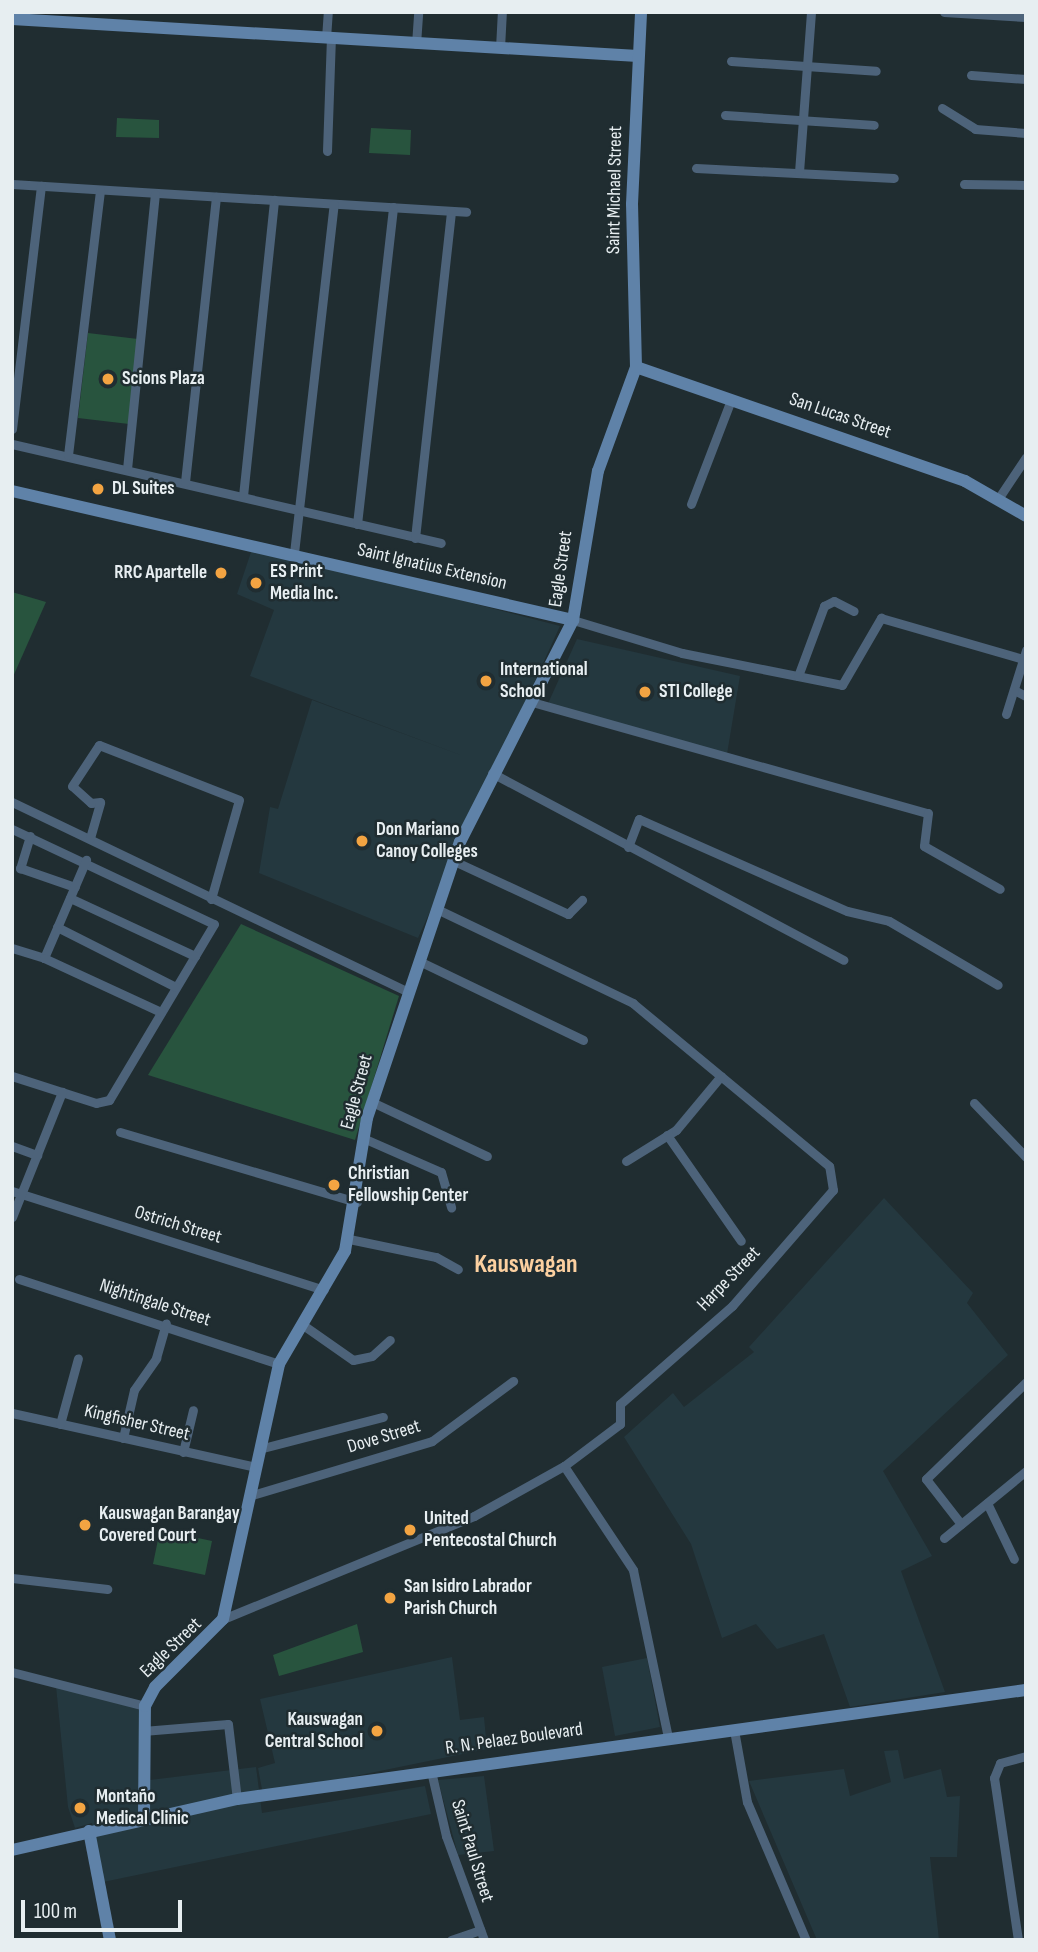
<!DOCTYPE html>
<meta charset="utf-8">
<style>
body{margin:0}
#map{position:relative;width:1038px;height:1952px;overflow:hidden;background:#202d31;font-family:"Sofia Sans Condensed",sans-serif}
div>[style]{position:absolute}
.built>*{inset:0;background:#24383f}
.green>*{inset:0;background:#28543e}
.street>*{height:9px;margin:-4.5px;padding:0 4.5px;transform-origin:4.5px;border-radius:4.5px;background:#4d637a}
.secondary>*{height:12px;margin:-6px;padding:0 6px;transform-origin:6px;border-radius:6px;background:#5f82a8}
.dots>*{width:19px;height:19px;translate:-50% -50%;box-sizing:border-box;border:4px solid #202d31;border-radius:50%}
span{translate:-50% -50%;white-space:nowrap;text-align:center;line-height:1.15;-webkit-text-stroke:5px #202d31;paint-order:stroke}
.street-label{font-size:19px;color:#e7eef1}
.poi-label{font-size:19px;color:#e7eef1;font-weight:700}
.left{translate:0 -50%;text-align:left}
.right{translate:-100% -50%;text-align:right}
.district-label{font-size:26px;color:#fcd0a0;font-weight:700}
.frame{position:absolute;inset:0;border:14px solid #e7eef1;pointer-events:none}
.scale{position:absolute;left:21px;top:1900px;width:161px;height:32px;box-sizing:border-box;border:4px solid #e7eef1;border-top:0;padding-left:9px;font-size:21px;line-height:24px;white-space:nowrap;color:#e7eef1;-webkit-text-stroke:5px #202d31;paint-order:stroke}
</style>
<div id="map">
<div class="built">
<div style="clip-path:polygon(253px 546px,560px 626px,418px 938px,259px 873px,270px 807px,278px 809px,312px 700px,466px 757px,250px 676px,274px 610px,237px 594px)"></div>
<div style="clip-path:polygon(577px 639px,740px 676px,726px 760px,546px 708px)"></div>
<div style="clip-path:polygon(884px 1198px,973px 1293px,967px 1303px,1008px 1355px,883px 1471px,932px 1556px,901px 1571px,945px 1692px,850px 1707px,824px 1634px,777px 1649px,756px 1624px,722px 1638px,691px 1544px,624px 1437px,673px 1393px,684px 1407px,754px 1352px,749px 1347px)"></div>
<div style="clip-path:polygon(452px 1657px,460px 1720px,484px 1717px,487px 1749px,263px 1795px,258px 1768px,275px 1763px,260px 1699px)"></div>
<div style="clip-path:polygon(647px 1658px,660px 1727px,615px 1736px,602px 1667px)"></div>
<div style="clip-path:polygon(56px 1686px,144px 1707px,150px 1780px,256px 1767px,262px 1813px,425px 1786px,431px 1814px,103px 1882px,92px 1823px,75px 1828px,68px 1807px)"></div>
<div style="clip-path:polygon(898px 1750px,904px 1779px,941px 1769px,947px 1797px,960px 1796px,957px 1857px,930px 1857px,939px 1940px,817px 1940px,749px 1781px,844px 1769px,850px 1796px,891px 1782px,884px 1751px)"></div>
<div style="clip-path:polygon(484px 1776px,494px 1851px,458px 1855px,438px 1780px)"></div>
</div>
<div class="green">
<div style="clip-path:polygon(117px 118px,159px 120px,159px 138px,116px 137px)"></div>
<div style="clip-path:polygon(371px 128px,411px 130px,410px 155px,369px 153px)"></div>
<div style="clip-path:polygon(88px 333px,138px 339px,129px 424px,78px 418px)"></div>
<div style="clip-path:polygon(12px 592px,46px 602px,12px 679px)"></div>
<div style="clip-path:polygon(241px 924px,399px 996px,355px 1140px,148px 1075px)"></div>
<div style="clip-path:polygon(160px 1530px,212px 1541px,205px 1575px,153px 1564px)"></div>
<div style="clip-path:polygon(357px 1624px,363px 1652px,279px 1676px,273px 1655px)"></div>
</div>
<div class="street">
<div style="left:944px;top:12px;width:82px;rotate:3.5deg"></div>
<div style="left:326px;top:38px;width:26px;rotate:-86deg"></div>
<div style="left:416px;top:44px;width:32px;rotate:-86deg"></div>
<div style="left:500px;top:48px;width:36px;rotate:-87deg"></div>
<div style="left:731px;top:61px;width:145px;rotate:3.9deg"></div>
<div style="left:971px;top:75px;width:55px;rotate:4.2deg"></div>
<div style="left:942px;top:108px;width:39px;rotate:32deg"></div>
<div style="left:975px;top:129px;width:51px;rotate:4.5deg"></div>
<div style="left:725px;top:115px;width:149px;rotate:3.8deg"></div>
<div style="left:327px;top:151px;width:113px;rotate:-88deg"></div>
<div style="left:696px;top:168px;width:198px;rotate:2.9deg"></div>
<div style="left:799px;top:172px;width:160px;rotate:-85.7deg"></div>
<div style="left:12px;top:184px;width:455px;rotate:3.5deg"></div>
<div style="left:964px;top:184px;width:62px;rotate:0.9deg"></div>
<div style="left:12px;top:429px;width:245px;rotate:-83.2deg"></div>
<div style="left:12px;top:444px;width:440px;rotate:13deg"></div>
<div style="left:68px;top:455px;width:267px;rotate:-83.1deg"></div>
<div style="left:127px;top:469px;width:276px;rotate:-84.2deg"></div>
<div style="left:185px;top:482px;width:287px;rotate:-83.8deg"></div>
<div style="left:243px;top:496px;width:298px;rotate:-84deg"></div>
<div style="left:998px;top:499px;width:50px;rotate:-56.3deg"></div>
<div style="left:691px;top:504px;width:111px;rotate:-69deg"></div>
<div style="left:357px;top:524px;width:319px;rotate:-83.5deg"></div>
<div style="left:415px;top:538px;width:329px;rotate:-83.7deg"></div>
<div style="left:294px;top:553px;width:351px;rotate:-83.5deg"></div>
<div style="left:573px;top:620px;width:114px;rotate:16.8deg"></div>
<div style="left:682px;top:653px;width:163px;rotate:11.3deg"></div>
<div style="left:842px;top:685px;width:78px;rotate:-59.8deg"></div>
<div style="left:881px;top:618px;width:148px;rotate:16.1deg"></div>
<div style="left:798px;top:676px;width:75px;rotate:-69.6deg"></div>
<div style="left:824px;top:606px;width:11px;rotate:-27deg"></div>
<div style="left:834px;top:601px;width:22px;rotate:27deg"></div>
<div style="left:1014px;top:690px;width:13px;rotate:27deg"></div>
<div style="left:532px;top:702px;width:411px;rotate:15.7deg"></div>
<div style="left:928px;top:813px;width:33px;rotate:97deg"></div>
<div style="left:924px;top:846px;width:87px;rotate:29.5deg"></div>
<div style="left:1006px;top:714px;width:67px;rotate:-72.6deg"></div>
<div style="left:492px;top:773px;width:398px;rotate:28deg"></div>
<div style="left:12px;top:802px;width:439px;rotate:25.6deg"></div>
<div style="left:12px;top:829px;width:223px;rotate:25.2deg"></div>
<div style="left:214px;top:924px;width:205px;rotate:120.8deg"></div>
<div style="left:109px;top:1100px;width:13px;rotate:167deg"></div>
<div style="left:96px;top:1103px;width:88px;rotate:-162.2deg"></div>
<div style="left:30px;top:836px;width:34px;rotate:107deg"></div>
<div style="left:20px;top:868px;width:58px;rotate:19.1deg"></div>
<div style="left:90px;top:838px;width:37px;rotate:-74deg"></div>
<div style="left:100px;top:802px;width:9px;rotate:174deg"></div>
<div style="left:91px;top:803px;width:25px;rotate:-138deg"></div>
<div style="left:72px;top:786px;width:49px;rotate:-56.6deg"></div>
<div style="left:99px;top:745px;width:150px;rotate:21.4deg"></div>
<div style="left:239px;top:800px;width:103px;rotate:105.8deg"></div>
<div style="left:628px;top:847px;width:30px;rotate:-69deg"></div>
<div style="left:639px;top:819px;width:227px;rotate:23.9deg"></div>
<div style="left:847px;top:911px;width:43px;rotate:13.4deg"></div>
<div style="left:889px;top:921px;width:126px;rotate:30.4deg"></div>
<div style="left:454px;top:861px;width:126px;rotate:24.9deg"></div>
<div style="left:568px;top:914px;width:20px;rotate:-45deg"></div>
<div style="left:70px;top:898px;width:138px;rotate:24.9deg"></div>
<div style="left:57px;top:927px;width:133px;rotate:26.8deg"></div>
<div style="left:12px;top:948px;width:34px;rotate:17deg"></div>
<div style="left:44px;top:958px;width:107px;rotate:-66.8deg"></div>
<div style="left:44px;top:958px;width:129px;rotate:24.8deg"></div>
<div style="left:419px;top:961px;width:182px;rotate:25.7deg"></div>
<div style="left:372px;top:1102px;width:127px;rotate:25.2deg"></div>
<div style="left:974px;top:1103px;width:75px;rotate:46.1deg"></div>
<div style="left:120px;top:1132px;width:247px;rotate:16.5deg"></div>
<div style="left:667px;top:1135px;width:129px;rotate:55.1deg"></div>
<div style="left:363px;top:1138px;width:85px;rotate:23.6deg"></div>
<div style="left:441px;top:1172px;width:37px;rotate:74deg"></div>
<div style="left:12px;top:1146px;width:27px;rotate:20deg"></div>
<div style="left:626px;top:1161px;width:59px;rotate:-31.8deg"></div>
<div style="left:676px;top:1130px;width:70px;rotate:-50.2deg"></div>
<div style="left:12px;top:1191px;width:327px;rotate:17.6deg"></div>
<div style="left:12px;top:1217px;width:135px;rotate:-68.2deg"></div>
<div style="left:349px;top:1239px;width:89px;rotate:11.7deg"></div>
<div style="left:436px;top:1257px;width:25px;rotate:29deg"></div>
<div style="left:19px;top:1279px;width:274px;rotate:18.1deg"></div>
<div style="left:303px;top:1325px;width:61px;rotate:35deg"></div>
<div style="left:353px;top:1360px;width:19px;rotate:-12deg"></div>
<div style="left:372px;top:1356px;width:24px;rotate:-42deg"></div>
<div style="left:12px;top:1413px;width:249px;rotate:12.5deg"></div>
<div style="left:60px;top:1424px;width:68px;rotate:-74.7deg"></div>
<div style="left:123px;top:1438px;width:49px;rotate:-77.1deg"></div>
<div style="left:134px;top:1390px;width:39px;rotate:-55deg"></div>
<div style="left:156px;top:1358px;width:36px;rotate:-74deg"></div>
<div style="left:259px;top:1449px;width:128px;rotate:-14.5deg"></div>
<div style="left:183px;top:1452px;width:43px;rotate:-76.6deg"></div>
<div style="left:564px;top:1466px;width:125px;rotate:56.4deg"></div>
<div style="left:633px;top:1570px;width:171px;rotate:78.2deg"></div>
<div style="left:249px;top:1496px;width:191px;rotate:-16.7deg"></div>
<div style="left:432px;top:1441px;width:101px;rotate:-36.5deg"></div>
<div style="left:987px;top:1503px;width:62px;rotate:64.3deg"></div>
<div style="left:961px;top:1524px;width:57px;rotate:-127.9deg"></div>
<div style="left:926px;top:1479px;width:139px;rotate:-44.1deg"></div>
<div style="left:944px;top:1538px;width:106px;rotate:-39.3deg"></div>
<div style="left:12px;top:1578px;width:96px;rotate:6.6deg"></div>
<div style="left:223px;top:1619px;width:271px;rotate:-22.3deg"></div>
<div style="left:474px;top:1516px;width:103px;rotate:-29.1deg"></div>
<div style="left:564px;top:1466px;width:70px;rotate:-36.9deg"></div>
<div style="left:620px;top:1424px;width:20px;rotate:-90deg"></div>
<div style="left:620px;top:1404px;width:149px;rotate:-41.2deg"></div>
<div style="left:732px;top:1306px;width:154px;rotate:-49deg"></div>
<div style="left:833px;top:1190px;width:24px;rotate:-99deg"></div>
<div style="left:829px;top:1166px;width:255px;rotate:-140.3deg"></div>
<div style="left:633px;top:1003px;width:215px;rotate:-154.4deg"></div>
<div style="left:12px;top:1672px;width:137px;rotate:14.3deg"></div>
<div style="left:734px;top:1730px;width:73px;rotate:79.8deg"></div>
<div style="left:747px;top:1802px;width:150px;rotate:66.9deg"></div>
<div style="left:143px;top:1731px;width:85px;rotate:-4.7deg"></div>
<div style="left:228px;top:1724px;width:76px;rotate:83.2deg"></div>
<div style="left:431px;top:1771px;width:67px;rotate:77deg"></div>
<div style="left:446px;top:1836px;width:111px;rotate:69.9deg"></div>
<div style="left:451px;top:1940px;width:31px;rotate:-19deg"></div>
<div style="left:1018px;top:1940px;width:164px;rotate:-98.4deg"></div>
<div style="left:994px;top:1778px;width:16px;rotate:-68deg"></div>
<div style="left:1000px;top:1763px;width:27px;rotate:-15deg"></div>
</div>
<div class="secondary">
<div style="left:12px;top:19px;width:627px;rotate:3.38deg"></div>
<div style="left:636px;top:367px;width:348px;rotate:19.1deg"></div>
<div style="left:965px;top:481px;width:70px;rotate:29.8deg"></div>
<div style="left:12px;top:491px;width:576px;rotate:12.95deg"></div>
<div style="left:144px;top:1816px;width:110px;rotate:-89.5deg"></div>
<div style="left:145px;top:1706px;width:21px;rotate:-62deg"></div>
<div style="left:155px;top:1687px;width:96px;rotate:-45deg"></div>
<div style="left:223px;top:1619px;width:261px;rotate:-77.6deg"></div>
<div style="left:279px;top:1364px;width:131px;rotate:-59.7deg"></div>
<div style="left:345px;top:1251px;width:135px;rotate:-80.6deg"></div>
<div style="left:367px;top:1118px;width:291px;rotate:-71.4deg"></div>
<div style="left:460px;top:842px;width:249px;rotate:-63deg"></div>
<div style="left:573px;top:620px;width:151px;rotate:-80.5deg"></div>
<div style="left:598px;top:471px;width:111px;rotate:-69.9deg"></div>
<div style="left:636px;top:367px;width:163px;rotate:-91.4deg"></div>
<div style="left:632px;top:204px;width:192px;rotate:-87.3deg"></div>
<div style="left:89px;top:1831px;width:111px;rotate:79.1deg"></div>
<div style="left:12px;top:1850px;width:231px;rotate:-12.8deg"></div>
<div style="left:237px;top:1799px;width:796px;rotate:-7.87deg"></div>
</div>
<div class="dots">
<div style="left:108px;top:379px;background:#f3a442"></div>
<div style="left:98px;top:489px;background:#f3a442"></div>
<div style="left:221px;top:573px;background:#f3a442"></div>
<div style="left:256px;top:583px;background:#f3a442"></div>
<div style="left:486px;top:681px;background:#f3a442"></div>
<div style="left:645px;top:692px;background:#f3a442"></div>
<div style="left:362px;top:841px;background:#f3a442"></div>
<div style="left:334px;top:1185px;background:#f3a442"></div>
<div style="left:85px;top:1525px;background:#f3a442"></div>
<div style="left:410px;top:1530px;background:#f3a442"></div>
<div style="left:390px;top:1598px;background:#f3a442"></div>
<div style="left:377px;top:1731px;background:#f3a442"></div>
<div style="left:80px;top:1808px;background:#f3a442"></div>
</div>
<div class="street-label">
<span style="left:615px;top:190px;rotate:-89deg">Saint Michael Street</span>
<span style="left:840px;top:416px;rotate:19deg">San Lucas Street</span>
<span style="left:432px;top:567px;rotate:13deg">Saint Ignatius Extension</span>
<span style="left:561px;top:569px;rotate:-82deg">Eagle Street</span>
<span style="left:357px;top:1092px;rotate:-75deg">Eagle Street</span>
<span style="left:178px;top:1225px;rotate:17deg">Ostrich Street</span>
<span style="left:729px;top:1279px;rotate:-46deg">Harpe Street</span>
<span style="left:155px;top:1303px;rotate:18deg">Nightingale Street</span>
<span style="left:137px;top:1423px;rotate:13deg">Kingfisher Street</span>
<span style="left:384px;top:1437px;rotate:-17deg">Dove Street</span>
<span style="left:171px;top:1648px;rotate:-44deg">Eagle Street</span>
<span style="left:514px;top:1739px;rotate:-8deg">R. N. Pelaez Boulevard</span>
<span style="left:472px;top:1851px;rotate:73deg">Saint Paul Street</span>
</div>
<div class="poi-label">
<span class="left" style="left:122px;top:379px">Scions Plaza</span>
<span class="left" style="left:112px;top:489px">DL Suites</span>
<span class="left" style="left:270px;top:583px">ES Print<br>Media Inc.</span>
<span class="right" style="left:207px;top:573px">RRC Apartelle</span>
<span class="left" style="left:500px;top:681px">International<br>School</span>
<span class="left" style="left:659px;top:692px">STI College</span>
<span class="left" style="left:376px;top:841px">Don Mariano<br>Canoy Colleges</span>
<span class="left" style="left:348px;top:1185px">Christian<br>Fellowship Center</span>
<span class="left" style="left:99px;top:1525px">Kauswagan Barangay<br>Covered Court</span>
<span class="left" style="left:424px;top:1530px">United<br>Pentecostal Church</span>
<span class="left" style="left:404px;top:1598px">San Isidro Labrador<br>Parish Church</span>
<span class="right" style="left:363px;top:1731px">Kauswagan<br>Central School</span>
<span class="left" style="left:96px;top:1808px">Montaño<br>Medical Clinic</span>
</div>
<div class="district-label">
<span style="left:526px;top:1265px">Kauswagan</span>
</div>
<div class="frame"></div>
<div class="scale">100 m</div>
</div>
